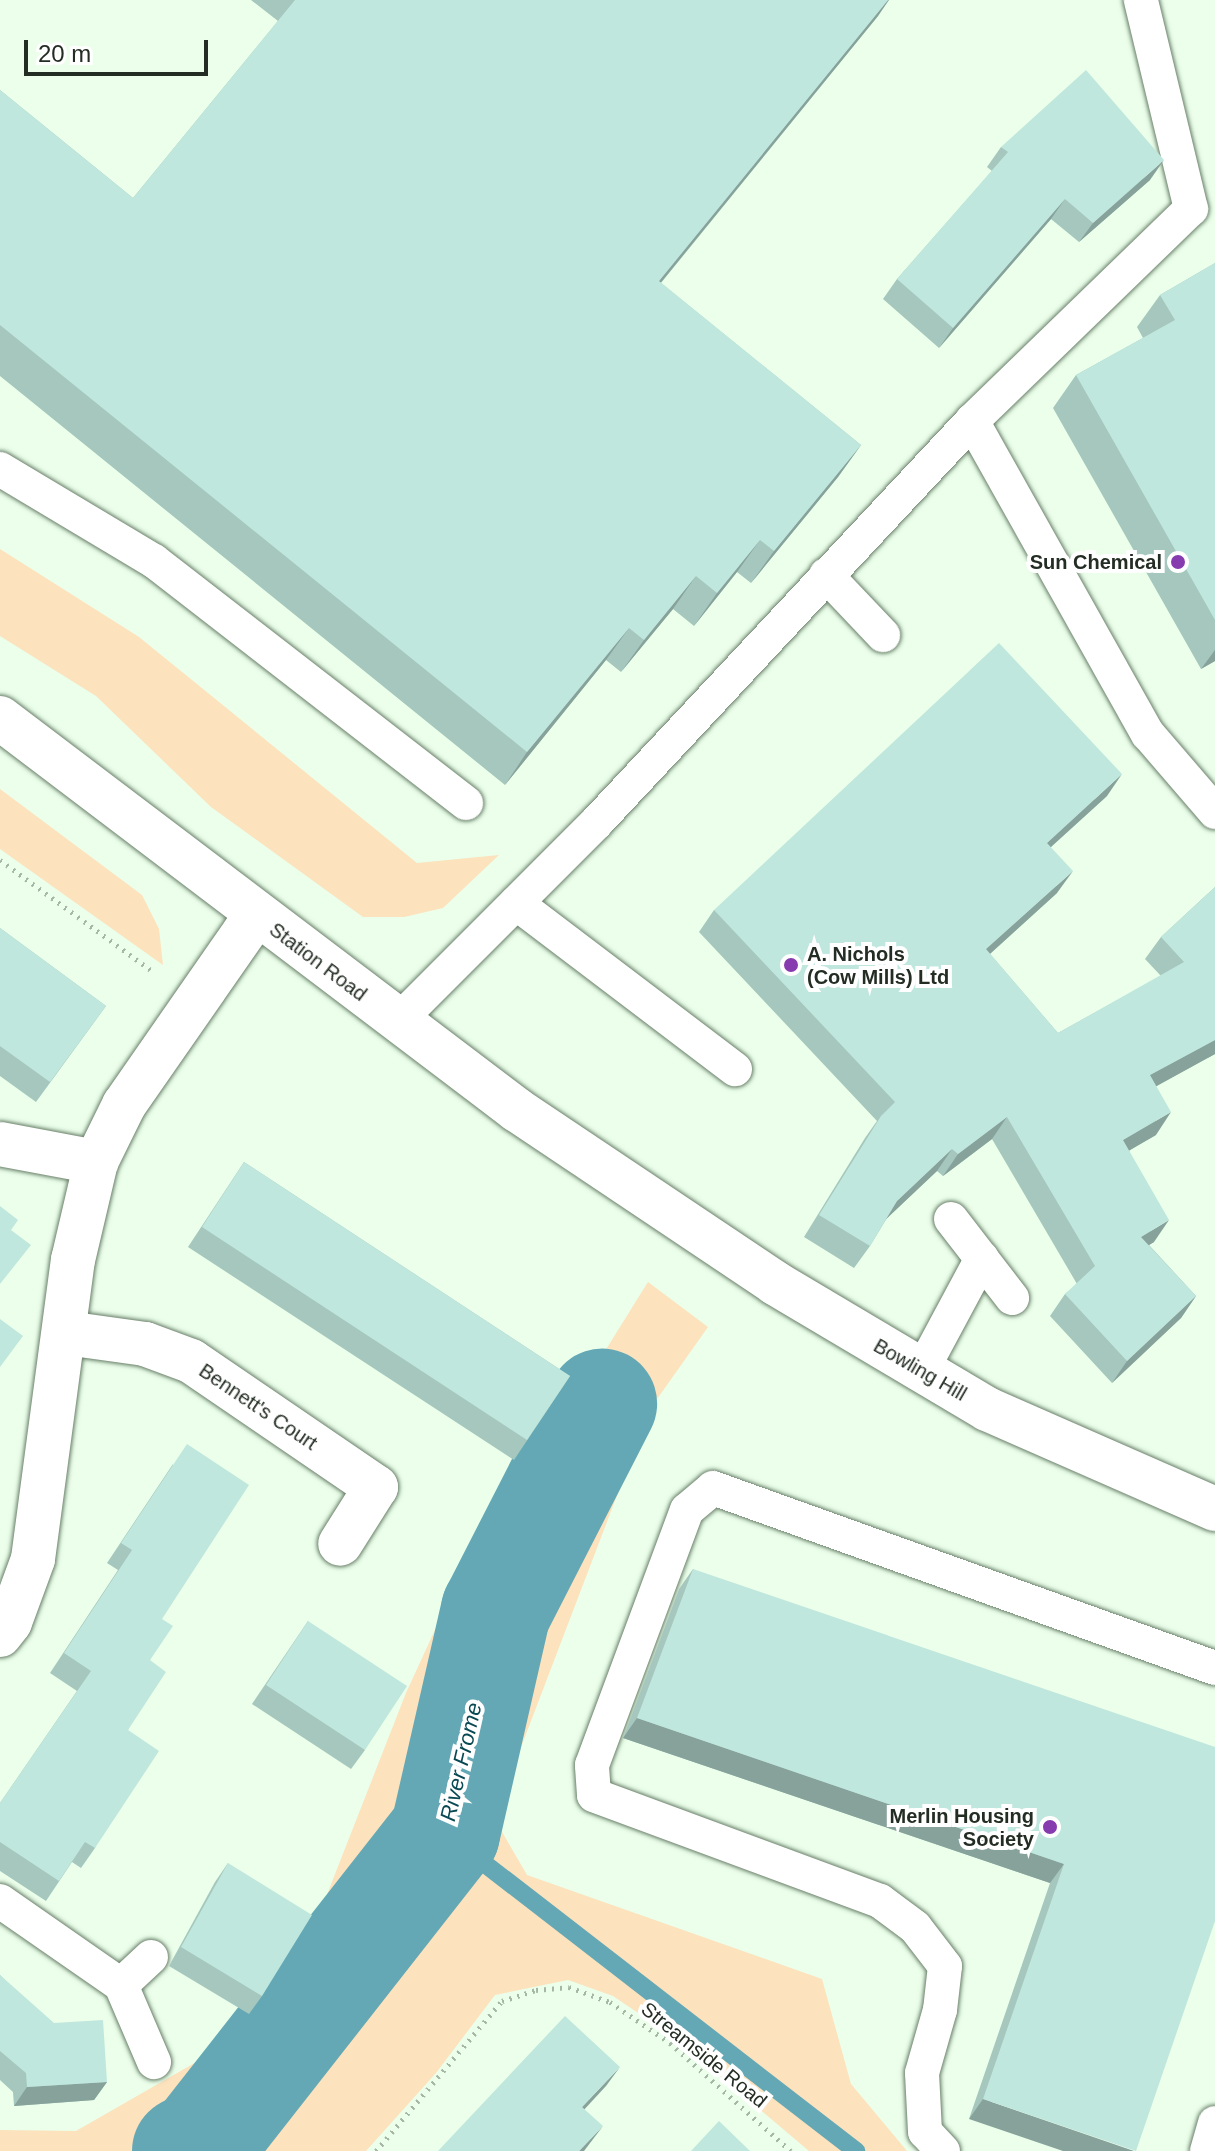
<!DOCTYPE html>
<style>
body{margin:0}
#map{position:relative;width:1215px;height:2151px;overflow:hidden;background:#ebffea;font-family:Arial,sans-serif}
div>[style]{position:absolute}
.green>*{inset:0;background:#fce2bd}
.stream>*{height:18px;margin:-9px;padding:0 9px;transform-origin:9px;border-radius:9px;background:#64a8b5}
.river>*{height:110px;margin:-55px;padding:0 55px;transform-origin:55px;border-radius:55px;background:#64a8b5}
.path>*{height:5px;margin-top:-2.5px;transform-origin:0;background:repeating-linear-gradient(90deg,#a7b7a6 0 2px,transparent 0 8px)}
.roads{filter:drop-shadow(0 0 2px #687f68) drop-shadow(0 0 2px #687f68)}
.lane>*{height:34px;margin:-17px;padding:0 17px;transform-origin:17px;border-radius:17px;background:#fff}
.street>*{height:44px;margin:-22px;padding:0 22px;transform-origin:22px;border-radius:22px;background:#fff}
.secondary>*{height:44px;margin:-22px;padding:0 22px;transform-origin:22px;border-radius:22px;background:#fff}
.wall>*{inset:0;background:#a5c7be}
.shaded-wall>*{inset:0;background:#86a29b}
.building>*{inset:0;background:#c0e7dd}
.dots>*{width:22px;height:22px;translate:-50% -50%;box-sizing:border-box;border:4px solid #fff;border-radius:50%}
span{translate:-50% -50%;white-space:nowrap;text-align:center;line-height:1.15;-webkit-text-stroke:8px #fff;paint-order:stroke}
.poi-label{font-size:20px;color:#242d24;font-weight:700}
.right{translate:-100% -50%;text-align:right}
.left{translate:0 -50%;text-align:left}
.street-label{font-size:20px;color:#242d24}
.water-label{font-size:22px;color:#094953;font-style:italic}
.scale{position:absolute;left:24px;top:40px;width:184px;height:36px;box-sizing:border-box;border:4px solid #242d24;border-top:0;padding-left:10px;font-size:24px;line-height:28px;white-space:nowrap;color:#242d24;-webkit-text-stroke:6px #fff;paint-order:stroke}
</style>
<div id="map">
<div class="green">
<div style="clip-path:polygon(0 549px,139px 637px,417px 863px,499px 855px,443px 908px,404px 917px,363px 917px,211px 807px,96px 696px,0 636px)"></div>
<div style="clip-path:polygon(0 789px,142px 895px,159px 929px,163px 965px,0 849px)"></div>
<div style="clip-path:polygon(648px 1282px,708px 1327px,650px 1409px,494px 1818px,527px 1875px,822px 1979px,851px 2084px,907px 2151px,809px 2151px,675px 2038px,613px 1996px,568px 1980px,495px 1995px,436px 2073px,366px 2151px,0 2151px,0 2130px,76px 2131px,252px 2030px,317px 1920px,406px 1693px,445px 1608px)"></div>
</div>
<div class="stream">
<div style="left:445px;top:1833px;width:520px;rotate:37.73deg"></div>
</div>
<div class="river">
<div style="left:187px;top:2151px;width:10px;rotate:-11deg"></div>
<div style="left:197px;top:2149px;width:402px;rotate:-51.9deg"></div>
<div style="left:445px;top:1833px;width:228px;rotate:-77.1deg"></div>
<div style="left:496px;top:1611px;width:233px;rotate:-62.9deg"></div>
</div>
<div class="path">
<div style="left:0;top:860px;width:187px;rotate:36.1deg"></div>
<div style="left:376px;top:2151px;width:196px;rotate:-50deg"></div>
<div style="left:502px;top:2001px;width:36px;rotate:-18deg"></div>
<div style="left:536px;top:1990px;width:33px;rotate:-5deg"></div>
<div style="left:569px;top:1987px;width:44px;rotate:20.1deg"></div>
<div style="left:610px;top:2002px;width:73px;rotate:34.3deg"></div>
<div style="left:670px;top:2043px;width:162px;rotate:41.8deg"></div>
</div>
<div class="roads">
<div class="lane">
<div style="left:972px;top:421px;width:359px;rotate:60.7deg"></div>
<div style="left:1148px;top:734px;width:103px;rotate:49.3deg"></div>
<div style="left:0;top:469px;width:179px;rotate:30.9deg"></div>
<div style="left:154px;top:561px;width:395px;rotate:37.8deg"></div>
<div style="left:826px;top:575px;width:83px;rotate:46.5deg"></div>
<div style="left:516px;top:903px;width:275px;rotate:37.2deg"></div>
<div style="left:397px;top:1022px;width:283px;rotate:-45deg"></div>
<div style="left:597px;top:822px;width:549px;rotate:-46.92deg"></div>
<div style="left:972px;top:421px;width:305px;rotate:-44.1deg"></div>
<div style="left:1191px;top:209px;width:215px;rotate:-103.5deg"></div>
<div style="left:951px;top:1219px;width:100px;rotate:52.3deg"></div>
<div style="left:921px;top:1372px;width:129px;rotate:-61.8deg"></div>
<div style="left:0;top:1901px;width:147px;rotate:34.8deg"></div>
<div style="left:121px;top:1985px;width:84px;rotate:66.8deg"></div>
<div style="left:121px;top:1985px;width:41px;rotate:-43deg"></div>
<div style="left:943px;top:2151px;width:26px;rotate:-133deg"></div>
<div style="left:925px;top:2132px;width:59px;rotate:-92.9deg"></div>
<div style="left:922px;top:2073px;width:66px;rotate:-74.1deg"></div>
<div style="left:940px;top:2010px;width:44px;rotate:-83.5deg"></div>
<div style="left:945px;top:1966px;width:49px;rotate:-127.6deg"></div>
<div style="left:915px;top:1927px;width:44px;rotate:-143.4deg"></div>
<div style="left:880px;top:1901px;width:305px;rotate:-159.7deg"></div>
<div style="left:594px;top:1795px;width:30px;rotate:-94deg"></div>
<div style="left:592px;top:1765px;width:272px;rotate:-69.6deg"></div>
<div style="left:687px;top:1510px;width:34px;rotate:-40deg"></div>
<div style="left:713px;top:1488px;width:533px;rotate:19.73deg"></div>
<div style="left:1207px;top:2151px;width:29px;rotate:-74deg"></div>
</div>
<div class="street">
<div style="left:0;top:1144px;width:98px;rotate:10.6deg"></div>
<div style="left:66px;top:1333px;width:80px;rotate:7.9deg"></div>
<div style="left:145px;top:1344px;width:49px;rotate:20.3deg"></div>
<div style="left:191px;top:1361px;width:224px;rotate:34.3deg"></div>
<div style="left:376px;top:1487px;width:67px;rotate:122.3deg"></div>
<div style="left:0;top:1635px;width:16px;rotate:-52deg"></div>
<div style="left:10px;top:1622px;width:67px;rotate:-69.9deg"></div>
<div style="left:33px;top:1559px;width:302px;rotate:-82.4deg"></div>
<div style="left:73px;top:1260px;width:101px;rotate:-76.8deg"></div>
<div style="left:96px;top:1162px;width:64px;rotate:-63.8deg"></div>
<div style="left:124px;top:1105px;width:231px;rotate:-55.2deg"></div>
</div>
<div class="secondary">
<div style="left:0;top:718px;width:649px;rotate:37.17deg"></div>
<div style="left:517px;top:1110px;width:311px;rotate:33.8deg"></div>
<div style="left:775px;top:1283px;width:247px;rotate:30.7deg"></div>
<div style="left:987px;top:1409px;width:249px;rotate:23.7deg"></div>
</div>
</div>
<div class="wall">
<div style="clip-path:polygon(251px 0,888px 0,878px 16px,661px 283px,861px 445px,838px 477px,751px 583px,737px 572px,694px 626px,673px 609px,621px 672px,606px 660px,505px 785px,0 376px,0 90px,133px 198px,278px 21px)"></div>
<div style="clip-path:polygon(1001px 147px,1150px 180px,1079px 242px,1051px 219px,939px 348px,883px 299px,897px 279px,992px 171px,987px 167px)"></div>
<div style="clip-path:polygon(1215px 263px,1215px 661px,1201px 669px,1053px 408px,1076px 375px,1143px 338px,1137px 327px,1160px 295px)"></div>
<div style="clip-path:polygon(1107px 796px,1051px 847px,1057px 893px,990px 954px,1058px 1033px,1161px 976px,1145px 959px,1161px 937px,1215px 887px,1215px 1054px,1156px 1086px,1156px 1135px,1129px 1150px,1154px 1242px,1149px 1245px,1196px 1296px,1181px 1318px,1112px 1383px,1050px 1316px,1065px 1294px,1077px 1284px,992px 1139px,943px 1176px,937px 1171px,887px 1218px,870px 1246px,854px 1268px,804px 1237px,865px 1138px,877px 1121px,699px 932px,714px 910px)"></div>
<div style="clip-path:polygon(0 928px,106px 1006px,36px 1102px,0 1076px)"></div>
<div style="clip-path:polygon(244px 1162px,570px 1376px,514px 1460px,188px 1247px)"></div>
<div style="clip-path:polygon(173px 1464px,162px 1619px,150px 1660px,128px 1730px,95px 1848px,81px 1868px,72px 1862px,46px 1901px,0 1871px,0 1803px,77px 1691px,50px 1673px,118px 1570px,107px 1563px)"></div>
<div style="clip-path:polygon(693px 1569px,1215px 1921px,969px 2119px,1050px 1883px,623px 1738px,679px 1589px)"></div>
<div style="clip-path:polygon(308px 1621px,365px 1750px,351px 1769px,252px 1704px)"></div>
<div style="clip-path:polygon(228px 1863px,262px 1996px,249px 2014px,169px 1966px,215px 1882px)"></div>
<div style="clip-path:polygon(0 1975px,107px 2082px,94px 2100px,14px 2106px,13px 2092px,0 2080px)"></div>
</div>
<div class="shaded-wall">
<div style="clip-path:polygon(888px 0,889px 0,878px 16px,636px 313px,659px 281px)"></div>
<div style="clip-path:polygon(1164px 160px,1150px 180px,1079px 242px,1093px 223px)"></div>
<div style="clip-path:polygon(1065px 199px,1051px 219px,939px 348px,953px 328px)"></div>
<div style="clip-path:polygon(861px 445px,838px 477px,751px 583px,774px 551px)"></div>
<div style="clip-path:polygon(760px 540px,737px 572px,694px 626px,717px 593px)"></div>
<div style="clip-path:polygon(696px 576px,673px 609px,621px 672px,644px 640px)"></div>
<div style="clip-path:polygon(629px 628px,606px 660px,505px 785px,527px 752px)"></div>
<div style="clip-path:polygon(1215px 650px,1215px 661px,1201px 669px)"></div>
<div style="clip-path:polygon(1122px 774px,1107px 796px,1031px 865px,1047px 843px)"></div>
<div style="clip-path:polygon(1073px 871px,1057px 893px,971px 971px,986px 949px)"></div>
<div style="clip-path:polygon(1215px 1040px,1215px 1054px,1135px 1098px,1150px 1075px)"></div>
<div style="clip-path:polygon(1171px 1112px,1156px 1135px,1108px 1163px,1123px 1140px)"></div>
<div style="clip-path:polygon(1007px 1117px,992px 1139px,943px 1176px,958px 1154px)"></div>
<div style="clip-path:polygon(952px 1149px,937px 1171px,882px 1223px,897px 1201px)"></div>
<div style="clip-path:polygon(1169px 1220px,1154px 1242px,1126px 1259px,1141px 1237px)"></div>
<div style="clip-path:polygon(1196px 1296px,1181px 1318px,1112px 1383px,1127px 1361px)"></div>
<div style="clip-path:polygon(637px 1718px,1064px 1864px,1050px 1883px,623px 1738px)"></div>
<div style="clip-path:polygon(620px 2067px,606px 2086px,569px 2126px,582px 2107px)"></div>
<div style="clip-path:polygon(107px 2082px,94px 2100px,14px 2106px,27px 2087px)"></div>
<div style="clip-path:polygon(983px 2099px,1134px 2151px,1063px 2151px,969px 2119px)"></div>
<div style="clip-path:polygon(603px 2126px,584px 2151px,579px 2151px)"></div>
</div>
<div class="building">
<div style="clip-path:polygon(295px 0,888px 0,659px 281px,861px 445px,774px 551px,760px 540px,717px 593px,696px 576px,644px 640px,629px 628px,527px 752px,0 325px,0 90px,133px 198px)"></div>
<div style="clip-path:polygon(1086px 70px,1164px 160px,1093px 223px,1065px 199px,953px 328px,897px 279px,1008px 152px,1001px 147px)"></div>
<div style="clip-path:polygon(1215px 263px,1215px 620px,1076px 375px,1175px 320px,1160px 295px)"></div>
<div style="clip-path:polygon(999px 643px,1122px 774px,1047px 843px,1073px 871px,986px 949px,1058px 1033px,1184px 962px,1161px 937px,1215px 887px,1215px 1040px,1150px 1075px,1171px 1112px,1123px 1140px,1169px 1220px,1141px 1237px,1196px 1296px,1127px 1361px,1065px 1294px,1095px 1266px,1007px 1117px,958px 1154px,952px 1149px,897px 1201px,870px 1246px,819px 1215px,881px 1116px,895px 1102px,714px 910px)"></div>
<div style="clip-path:polygon(0 928px,106px 1006px,50px 1082px,0 1046px)"></div>
<div style="clip-path:polygon(244px 1162px,570px 1376px,527px 1440px,202px 1227px)"></div>
<div style="clip-path:polygon(0 1206px,18px 1220px,11px 1230px,31px 1245px,0 1284px)"></div>
<div style="clip-path:polygon(0 1319px,23px 1336px,0 1367px)"></div>
<div style="clip-path:polygon(187px 1444px,249px 1485px,162px 1619px,173px 1626px,150px 1660px,166px 1672px,128px 1730px,159px 1751px,95px 1848px,85px 1842px,59px 1881px,0 1842px,0 1803px,91px 1671px,64px 1653px,132px 1550px,121px 1543px)"></div>
<div style="clip-path:polygon(693px 1569px,1215px 1747px,1215px 1921px,1136px 2151px,983px 2099px,1064px 1864px,637px 1718px)"></div>
<div style="clip-path:polygon(308px 1621px,407px 1686px,365px 1750px,266px 1685px)"></div>
<div style="clip-path:polygon(228px 1863px,312px 1915px,262px 1996px,181px 1947px)"></div>
<div style="clip-path:polygon(0 1975px,54px 2023px,103px 2020px,107px 2082px,27px 2087px,26px 2073px,0 2051px)"></div>
<div style="clip-path:polygon(565px 2016px,620px 2067px,582px 2107px,603px 2126px,579px 2151px,438px 2151px)"></div>
<div style="clip-path:polygon(719px 2121px,750px 2151px,691px 2151px)"></div>
</div>
<div class="dots">
<div style="left:1178px;top:562px;background:#863cae"></div>
<div style="left:791px;top:965px;background:#863cae"></div>
<div style="left:1050px;top:1827px;background:#863cae"></div>
</div>
<div class="poi-label">
<span class="right" style="left:1162px;top:562px">Sun Chemical</span>
<span class="left" style="left:807px;top:966px">A. Nichols<br>(Cow Mills) Ltd</span>
<span class="right" style="left:1034px;top:1828px">Merlin Housing<br>Society</span>
</div>
<div class="street-label">
<span style="left:318px;top:962px;rotate:37deg">Station Road</span>
<span style="left:920px;top:1370px;rotate:30deg">Bowling Hill</span>
<span style="left:258px;top:1407px;rotate:34deg">Bennett's Court</span>
<span style="left:704px;top:2055px;rotate:39deg">Streamside Road</span>
</div>
<div class="water-label">
<span style="left:461px;top:1762px;rotate:-77deg">River Frome</span>
</div>
<div class="scale">20 m</div>
</div>
